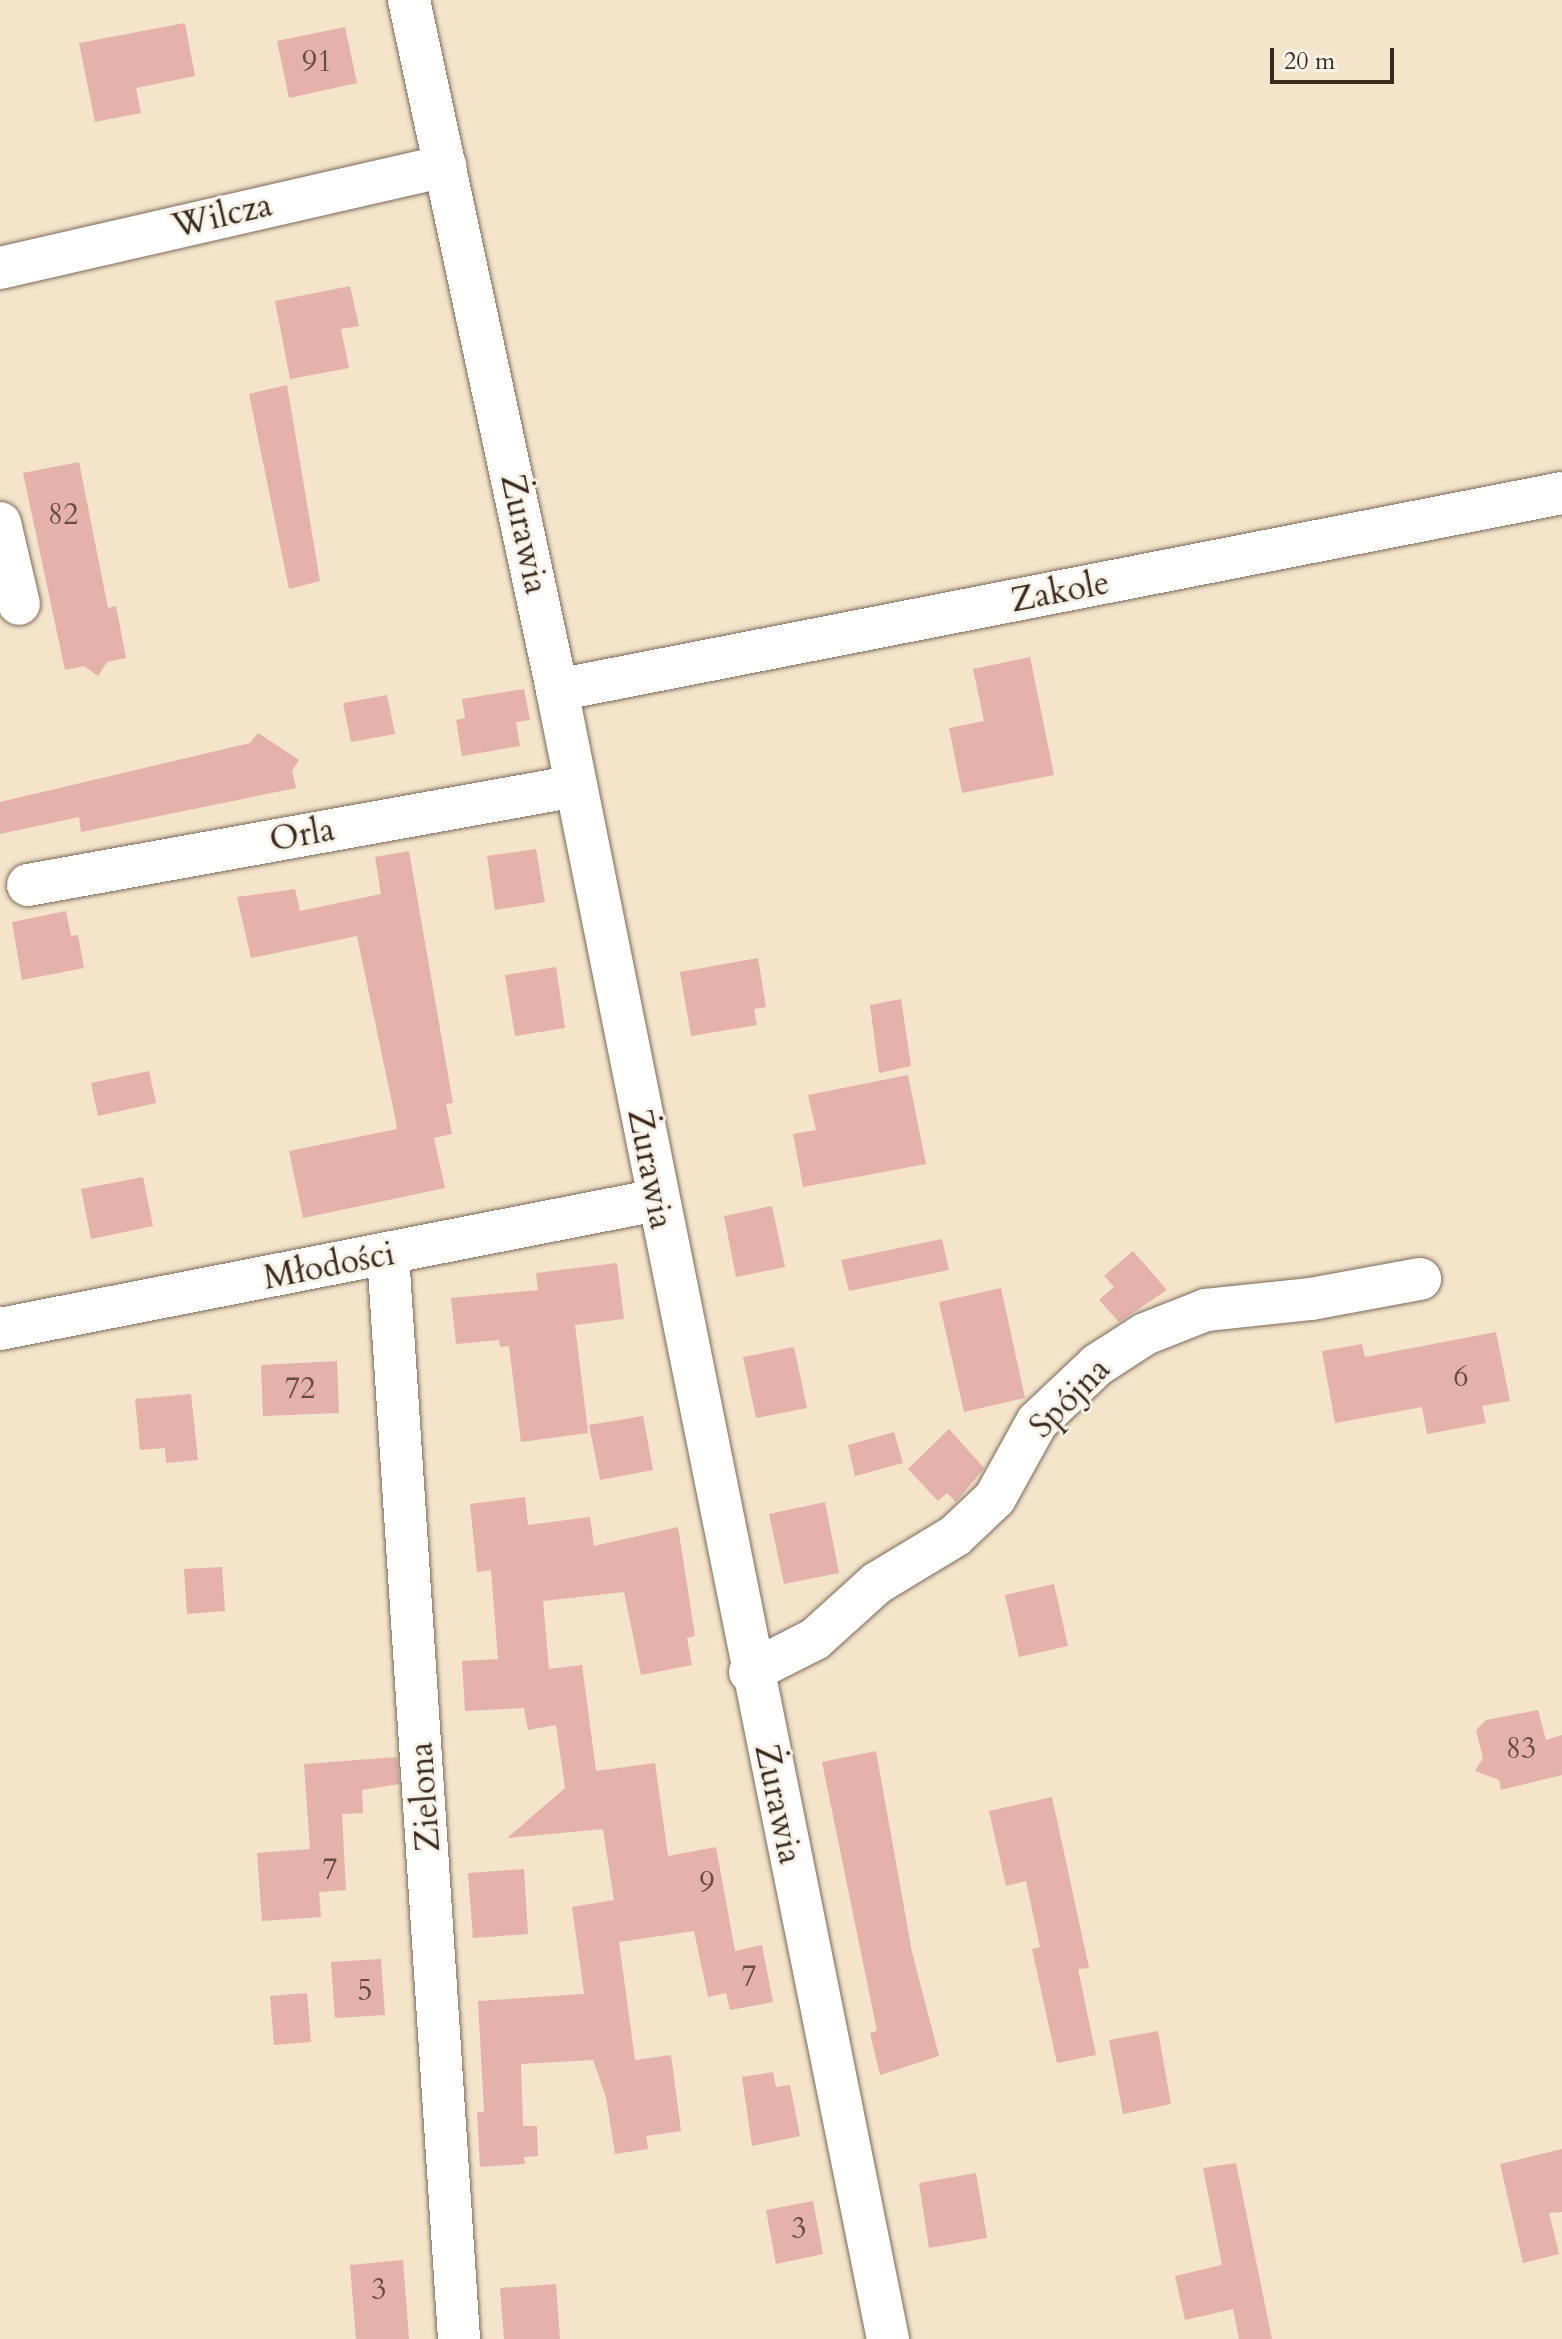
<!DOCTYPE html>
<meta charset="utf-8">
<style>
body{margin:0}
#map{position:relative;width:1562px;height:2339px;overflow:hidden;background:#f3e4ca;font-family:Cardo,serif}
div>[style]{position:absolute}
.building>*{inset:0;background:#e4b1ab}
.roads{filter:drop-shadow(0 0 2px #7b6b5a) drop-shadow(0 0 2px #7b6b5a)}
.minor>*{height:42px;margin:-21px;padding:0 21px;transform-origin:21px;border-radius:21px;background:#fff}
span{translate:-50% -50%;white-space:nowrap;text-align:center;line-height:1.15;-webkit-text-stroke:6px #f7f3e8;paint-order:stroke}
.number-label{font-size:30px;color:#654c41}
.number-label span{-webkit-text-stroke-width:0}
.street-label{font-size:34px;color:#3b2a1e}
.scale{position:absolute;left:1270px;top:48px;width:124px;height:36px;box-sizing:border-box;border:4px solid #3b2a1e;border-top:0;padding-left:10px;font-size:24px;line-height:28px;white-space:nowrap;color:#3b2a1e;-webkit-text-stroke:6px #f7f3e8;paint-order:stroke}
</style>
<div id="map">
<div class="building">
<div style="clip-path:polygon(185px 23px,195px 76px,136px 88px,141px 113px,95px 122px,79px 43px)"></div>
<div style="clip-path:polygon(345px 27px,357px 83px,289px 98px,277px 41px)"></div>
<div style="clip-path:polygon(350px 286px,359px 326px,341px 329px,349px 368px,290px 379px,275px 301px)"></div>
<div style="clip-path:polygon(287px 385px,320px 581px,289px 589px,249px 394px)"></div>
<div style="clip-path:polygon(79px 462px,108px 608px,116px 606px,126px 658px,107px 662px,98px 676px,84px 666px,65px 670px,23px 473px)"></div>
<div style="clip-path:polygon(1030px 657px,1054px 775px,962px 793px,949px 728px,984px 721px,973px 669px)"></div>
<div style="clip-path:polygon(524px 689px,530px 720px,516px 722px,520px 746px,462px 756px,456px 720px,465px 718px,462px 699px)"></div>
<div style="clip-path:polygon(387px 695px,395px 734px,351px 742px,343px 703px)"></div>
<div style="clip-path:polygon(258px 733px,299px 760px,292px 771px,296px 788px,81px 832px,79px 817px,0 834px,0 802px,250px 743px)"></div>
<div style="clip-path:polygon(536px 849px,545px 902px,495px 910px,487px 856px)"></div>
<div style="clip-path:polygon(409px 851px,453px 1103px,446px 1104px,452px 1134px,434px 1138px,445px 1188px,303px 1218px,289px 1151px,397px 1129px,396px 1122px,357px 936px,251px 958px,237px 897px,295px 889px,300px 911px,381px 894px,375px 857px)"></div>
<div style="clip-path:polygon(66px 911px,71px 936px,78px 935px,84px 968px,22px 980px,12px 922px)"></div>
<div style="clip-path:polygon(758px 958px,766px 1007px,754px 1009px,757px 1025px,691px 1036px,680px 972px)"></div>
<div style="clip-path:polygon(556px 967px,565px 1028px,515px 1036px,505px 975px)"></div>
<div style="clip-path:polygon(901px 999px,911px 1066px,879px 1073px,870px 1005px)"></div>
<div style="clip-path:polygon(149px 1071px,156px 1103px,98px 1116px,91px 1083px)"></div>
<div style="clip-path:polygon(908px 1075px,926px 1164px,803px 1187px,793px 1134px,816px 1130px,808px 1095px)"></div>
<div style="clip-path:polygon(143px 1177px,153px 1226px,91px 1239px,81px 1189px)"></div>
<div style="clip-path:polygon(772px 1206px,785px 1267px,736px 1277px,724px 1216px)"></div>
<div style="clip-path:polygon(942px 1239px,949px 1270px,849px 1291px,841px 1260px)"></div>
<div style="clip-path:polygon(1133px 1251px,1167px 1290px,1119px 1322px,1099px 1300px,1114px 1287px,1104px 1276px)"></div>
<div style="clip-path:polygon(617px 1263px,624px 1319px,575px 1325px,588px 1433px,521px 1442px,509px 1346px,500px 1347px,499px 1340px,456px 1344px,451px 1298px,538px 1290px,536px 1273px)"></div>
<div style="clip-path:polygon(1001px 1288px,1025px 1398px,964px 1412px,939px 1302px)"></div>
<div style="clip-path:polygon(1496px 1332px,1510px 1401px,1482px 1406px,1486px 1423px,1427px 1434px,1422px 1407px,1335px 1423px,1322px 1351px,1362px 1344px,1365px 1357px)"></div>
<div style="clip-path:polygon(794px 1347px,807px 1408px,756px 1418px,743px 1357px)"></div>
<div style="clip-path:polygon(337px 1361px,339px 1413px,263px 1416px,261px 1365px)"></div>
<div style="clip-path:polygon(191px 1394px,198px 1460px,166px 1463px,165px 1448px,140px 1450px,135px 1399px)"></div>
<div style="clip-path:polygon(643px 1416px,653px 1470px,600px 1480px,589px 1425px)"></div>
<div style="clip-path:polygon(949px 1429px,984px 1468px,956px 1502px,947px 1493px,938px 1501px,908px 1469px)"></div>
<div style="clip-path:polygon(894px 1432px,903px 1463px,855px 1476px,848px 1445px)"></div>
<div style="clip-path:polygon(525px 1497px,528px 1525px,590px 1517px,594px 1546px,678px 1527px,695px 1636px,687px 1638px,692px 1665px,641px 1675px,624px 1592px,543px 1601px,549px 1669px,582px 1665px,596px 1771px,655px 1763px,668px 1856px,716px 1847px,735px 1951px,762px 1945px,773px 2002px,730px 2010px,726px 1993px,708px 1997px,694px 1931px,619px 1942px,635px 2060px,671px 2055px,681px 2131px,646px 2136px,648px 2149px,615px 2154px,606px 2097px,593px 2060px,521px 2064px,523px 2126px,537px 2126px,538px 2156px,524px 2157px,525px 2164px,480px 2167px,477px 2112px,484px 2112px,478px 2001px,584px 1994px,572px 1907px,614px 1900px,603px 1829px,507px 1838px,565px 1788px,556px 1725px,528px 1730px,524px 1708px,465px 1711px,462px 1661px,498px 1659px,491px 1570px,477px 1572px,470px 1504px)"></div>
<div style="clip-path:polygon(825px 1502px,839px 1573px,784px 1584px,769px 1514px)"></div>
<div style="clip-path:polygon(222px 1567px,225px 1611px,187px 1614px,184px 1569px)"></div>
<div style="clip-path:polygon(1054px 1584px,1068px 1646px,1019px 1657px,1005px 1595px)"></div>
<div style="clip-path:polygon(1538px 1710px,1546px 1740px,1562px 1735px,1562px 1775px,1501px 1790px,1499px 1780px,1475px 1771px,1483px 1758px,1476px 1730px,1486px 1720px)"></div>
<div style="clip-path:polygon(876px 1751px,912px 1952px,939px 2056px,880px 2075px,870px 2033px,877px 2031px,822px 1762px)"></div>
<div style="clip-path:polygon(397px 1757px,399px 1784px,362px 1790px,363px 1813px,342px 1814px,346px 1890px,319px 1892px,321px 1917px,262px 1921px,257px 1853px,310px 1849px,304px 1764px)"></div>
<div style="clip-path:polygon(1052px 1797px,1089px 1968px,1078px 1969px,1096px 2055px,1057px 2063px,1032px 1949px,1040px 1947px,1026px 1881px,1006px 1886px,989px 1811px)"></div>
<div style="clip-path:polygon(524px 1869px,528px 1934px,473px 1938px,468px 1873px)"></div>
<div style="clip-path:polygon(381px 1959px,385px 2015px,335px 2018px,331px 1962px)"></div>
<div style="clip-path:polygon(307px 1993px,311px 2042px,274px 2045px,270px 1996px)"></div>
<div style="clip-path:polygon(1158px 2031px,1171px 2104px,1123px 2114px,1109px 2040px)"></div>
<div style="clip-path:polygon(773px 2072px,776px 2087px,790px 2085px,800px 2136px,752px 2146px,742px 2077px)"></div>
<div style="clip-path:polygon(1562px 2149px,1562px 2212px,1549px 2213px,1559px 2254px,1523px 2263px,1500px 2164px)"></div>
<div style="clip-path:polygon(1236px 2163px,1272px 2339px,1239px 2339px,1233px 2309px,1185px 2320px,1175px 2276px,1222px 2265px,1203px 2168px)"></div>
<div style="clip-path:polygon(976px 2173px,987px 2238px,929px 2248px,919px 2183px)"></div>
<div style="clip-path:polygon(813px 2201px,823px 2254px,776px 2264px,766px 2210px)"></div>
<div style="clip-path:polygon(403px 2260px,409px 2339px,356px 2339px,350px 2265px)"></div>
<div style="clip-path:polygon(556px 2284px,560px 2339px,504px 2339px,500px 2288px)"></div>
</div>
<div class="roads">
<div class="minor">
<div style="left:409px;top:0;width:706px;rotate:77.89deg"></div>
<div style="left:557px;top:690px;width:1682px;rotate:78.65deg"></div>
<div style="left:0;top:268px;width:457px;rotate:-12.9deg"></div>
<div style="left:0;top:523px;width:83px;rotate:76.8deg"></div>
<div style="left:557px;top:690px;width:1024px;rotate:-11.09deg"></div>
<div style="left:28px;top:885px;width:557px;rotate:-10.24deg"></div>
<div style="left:388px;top:1255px;width:1086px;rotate:86.25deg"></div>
<div style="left:0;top:1329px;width:670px;rotate:-11.11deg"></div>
<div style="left:750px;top:1672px;width:73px;rotate:-26.9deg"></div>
<div style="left:815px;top:1639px;width:84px;rotate:-42.1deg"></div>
<div style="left:877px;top:1583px;width:91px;rotate:-31.1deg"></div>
<div style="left:955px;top:1536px;width:55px;rotate:-43.5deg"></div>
<div style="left:995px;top:1498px;width:87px;rotate:-61.1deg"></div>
<div style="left:1037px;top:1422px;width:83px;rotate:-43.5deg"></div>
<div style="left:1097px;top:1365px;width:57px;rotate:-32.9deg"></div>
<div style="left:1145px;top:1334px;width:66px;rotate:-21.5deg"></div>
<div style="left:1206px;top:1310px;width:106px;rotate:-6deg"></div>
<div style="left:1311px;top:1299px;width:111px;rotate:-10.4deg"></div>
</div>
</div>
<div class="number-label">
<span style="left:317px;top:62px">91</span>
<span style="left:63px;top:515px">82</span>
<span style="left:1461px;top:1377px">6</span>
<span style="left:300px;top:1389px">72</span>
<span style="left:1521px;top:1749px">83</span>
<span style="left:330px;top:1870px">7</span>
<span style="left:707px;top:1883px">9</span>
<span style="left:749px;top:1977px">7</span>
<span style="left:365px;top:1991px">5</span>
<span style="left:799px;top:2229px">3</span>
<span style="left:379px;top:2290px">3</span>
</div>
<div class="street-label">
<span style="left:222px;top:216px;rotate:-13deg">Wilcza</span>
<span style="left:524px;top:534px;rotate:78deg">Żurawia</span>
<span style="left:1060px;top:592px;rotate:-11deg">Zakole</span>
<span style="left:302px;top:835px;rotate:-10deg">Orla</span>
<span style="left:650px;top:1169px;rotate:79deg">Żurawia</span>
<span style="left:329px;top:1266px;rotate:-11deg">Młodości</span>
<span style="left:1070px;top:1398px;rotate:-45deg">Spójna</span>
<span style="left:425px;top:1797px;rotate:-94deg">Zielona</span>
<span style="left:778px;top:1804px;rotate:78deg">Żurawia</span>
</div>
<div class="scale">20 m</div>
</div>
